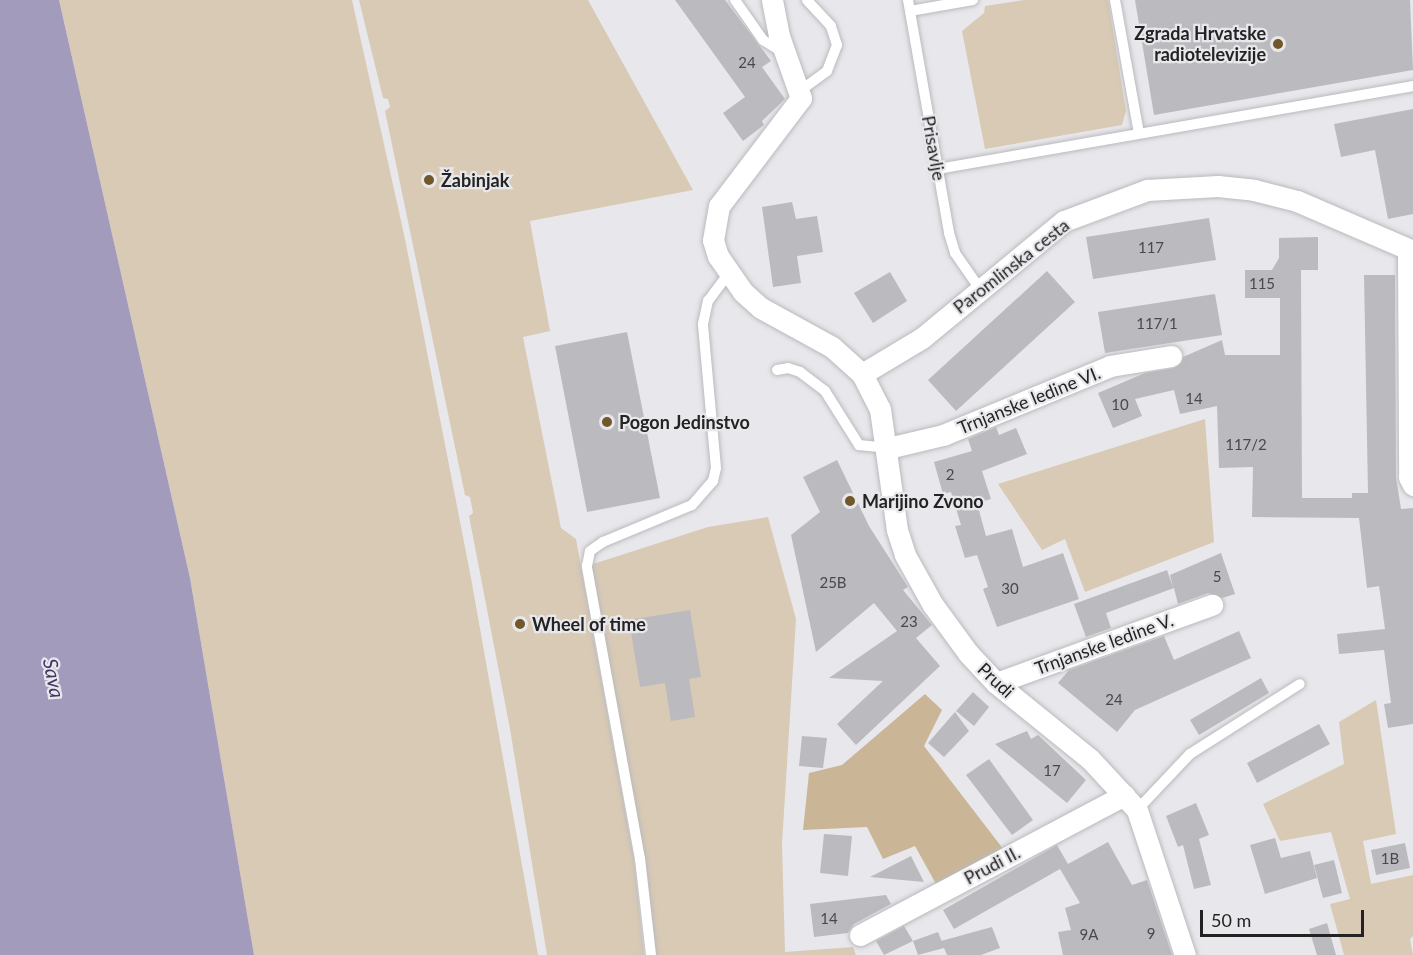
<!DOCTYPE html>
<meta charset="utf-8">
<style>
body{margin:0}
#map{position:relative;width:1413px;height:955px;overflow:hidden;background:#e8e8ec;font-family:Lato,sans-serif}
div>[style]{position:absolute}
.green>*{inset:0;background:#d8cab5}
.forest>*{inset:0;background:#cab697}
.water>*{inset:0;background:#a39bbc}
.building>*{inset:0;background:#bbbabe}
.roads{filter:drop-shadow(0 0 2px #bababe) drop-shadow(0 0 2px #bababe)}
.service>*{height:10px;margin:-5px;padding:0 5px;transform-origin:5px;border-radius:5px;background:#fff}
.minor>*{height:21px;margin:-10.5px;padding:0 10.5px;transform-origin:10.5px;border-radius:10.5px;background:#fff}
.dots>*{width:16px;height:16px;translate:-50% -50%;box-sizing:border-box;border:3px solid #e8e8ec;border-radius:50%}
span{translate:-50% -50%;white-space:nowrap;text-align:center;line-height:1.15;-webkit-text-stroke:4.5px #e8e8ec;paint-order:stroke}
.number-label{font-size:15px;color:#49494a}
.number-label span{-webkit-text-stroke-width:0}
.poi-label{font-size:18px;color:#232324;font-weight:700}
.right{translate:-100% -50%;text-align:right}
.left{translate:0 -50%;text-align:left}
.street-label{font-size:18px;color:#232324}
.water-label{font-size:20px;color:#433563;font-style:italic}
.scale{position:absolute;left:1200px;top:910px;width:164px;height:27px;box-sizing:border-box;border:3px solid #232324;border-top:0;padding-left:8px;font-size:18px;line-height:21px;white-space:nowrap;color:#232324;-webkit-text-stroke:4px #e8e8ec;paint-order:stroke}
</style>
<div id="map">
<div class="green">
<div style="clip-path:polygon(59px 0,352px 0,405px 239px,471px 578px,538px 955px,254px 955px,190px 578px)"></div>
<div style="clip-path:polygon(359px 0,588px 0,693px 190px,530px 221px,550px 331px,523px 337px,561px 528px,576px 539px,634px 859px,644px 955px,547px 955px,510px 729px,469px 516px,473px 513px,470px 497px,465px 495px,385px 111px,390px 107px,388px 99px,383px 98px)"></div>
<div style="clip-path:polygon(1024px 0,1108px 0,1126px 111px,1122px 125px,985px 149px,962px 31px,984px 13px,985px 6px)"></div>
<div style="clip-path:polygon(1205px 419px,1214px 542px,1085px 592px,1065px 539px,1042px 550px,998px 484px)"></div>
<div style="clip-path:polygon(768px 517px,796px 619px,782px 844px,785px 952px,853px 947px,856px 955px,654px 955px,587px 566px,708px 527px)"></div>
<div style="clip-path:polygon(1376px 700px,1396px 834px,1363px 841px,1371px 884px,1413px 875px,1413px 936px,1410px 939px,1413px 955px,1344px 955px,1330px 904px,1350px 899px,1331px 832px,1280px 841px,1263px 804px,1344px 764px,1339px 722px)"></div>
</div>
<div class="forest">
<div style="clip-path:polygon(925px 694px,942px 710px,924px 746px,1004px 850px,936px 884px,915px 846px,883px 859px,867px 827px,803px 830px,809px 773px,842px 765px)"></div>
</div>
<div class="water">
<div style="clip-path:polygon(0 0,59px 0,190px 578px,254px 955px,0 955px)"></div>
</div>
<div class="building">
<div style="clip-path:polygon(675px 0,725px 0,771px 61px,762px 67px,785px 99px,762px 121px,764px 125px,743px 141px,723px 113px,745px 97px)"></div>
<div style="clip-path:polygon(1135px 0,1410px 0,1413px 70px,1154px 115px)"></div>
<div style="clip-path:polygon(1413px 109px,1413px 214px,1388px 219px,1375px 150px,1341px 157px,1334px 124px)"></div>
<div style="clip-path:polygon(792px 202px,796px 219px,817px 216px,823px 252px,797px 256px,801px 283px,773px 287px,762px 207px)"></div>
<div style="clip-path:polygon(1209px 218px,1216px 260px,1093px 279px,1086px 237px)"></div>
<div style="clip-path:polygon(1318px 237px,1318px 270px,1301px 270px,1302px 498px,1352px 498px,1352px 493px,1368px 493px,1364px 275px,1395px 275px,1396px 477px,1401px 509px,1413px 508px,1413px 724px,1388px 728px,1384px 704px,1391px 703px,1384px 650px,1339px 654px,1337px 634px,1385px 629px,1379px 586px,1367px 588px,1359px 518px,1252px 517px,1253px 467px,1219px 468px,1217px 406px,1180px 414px,1174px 390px,1135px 399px,1142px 416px,1113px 428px,1098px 393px,1145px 373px,1174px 368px,1183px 357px,1222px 340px,1225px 355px,1280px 355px,1280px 298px,1245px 298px,1245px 270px,1272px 270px,1279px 258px,1279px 238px)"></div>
<div style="clip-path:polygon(1047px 271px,1075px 302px,956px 411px,928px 380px)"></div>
<div style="clip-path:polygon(890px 272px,907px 301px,873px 323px,854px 293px)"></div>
<div style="clip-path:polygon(1215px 294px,1222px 335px,1105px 353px,1098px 312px)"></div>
<div style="clip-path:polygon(627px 332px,660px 498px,587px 512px,555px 346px)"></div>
<div style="clip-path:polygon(996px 427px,999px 435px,1016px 428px,1027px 454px,982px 471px,991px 499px,977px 503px,986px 536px,1012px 529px,1023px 567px,1063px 553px,1079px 599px,997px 627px,983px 589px,988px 587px,977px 555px,965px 558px,955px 526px,961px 525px,951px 492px,943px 494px,934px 462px,972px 451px,968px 439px)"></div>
<div style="clip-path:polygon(837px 460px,869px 526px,908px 587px,903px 590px,932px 625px,916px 638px,940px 666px,856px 745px,837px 724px,883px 681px,829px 678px,897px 631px,874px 603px,816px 652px,791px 535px,820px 512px,803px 477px)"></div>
<div style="clip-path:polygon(1221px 553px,1235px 594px,1222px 598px,1208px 593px,1178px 604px,1174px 588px,1106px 613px,1111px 628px,1086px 637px,1074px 604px,1167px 570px,1173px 587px,1170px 575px)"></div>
<div style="clip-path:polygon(690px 610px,701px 677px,689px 679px,695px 717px,671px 721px,665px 683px,640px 687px,629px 620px)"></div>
<div style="clip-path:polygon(1239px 631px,1251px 658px,1135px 710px,1117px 732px,1058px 683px,1069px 670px,1164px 636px,1174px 660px)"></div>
<div style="clip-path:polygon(1261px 678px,1269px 693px,1199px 735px,1190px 720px)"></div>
<div style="clip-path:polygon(973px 692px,989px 707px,974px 726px,956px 711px)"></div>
<div style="clip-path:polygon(955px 712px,969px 731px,944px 757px,928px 743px)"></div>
<div style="clip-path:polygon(1319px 724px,1330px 744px,1257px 783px,1247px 763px)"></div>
<div style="clip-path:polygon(1027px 731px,1031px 739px,1038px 735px,1086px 780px,1067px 803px,995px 744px)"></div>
<div style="clip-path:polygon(802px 736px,827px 738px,823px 768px,799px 766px)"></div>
<div style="clip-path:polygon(989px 759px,1033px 820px,1012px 835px,966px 775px)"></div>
<div style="clip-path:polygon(1196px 803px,1209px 835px,1199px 839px,1211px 885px,1194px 889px,1183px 845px,1178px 847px,1166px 816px)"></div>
<div style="clip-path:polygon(824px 834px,852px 836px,848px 876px,820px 873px)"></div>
<div style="clip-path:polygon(1275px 838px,1281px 858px,1310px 851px,1317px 878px,1265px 894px,1250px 845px)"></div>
<div style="clip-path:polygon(1108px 842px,1132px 885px,1147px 880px,1172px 955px,1063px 955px,1058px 932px,1071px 930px,1065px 908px,1080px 903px,1060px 869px,954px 929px,943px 910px,1057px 845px,1068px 864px)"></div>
<div style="clip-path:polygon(1405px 843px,1410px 868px,1376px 875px,1371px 850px)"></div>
<div style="clip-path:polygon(911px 856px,924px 882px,870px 877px)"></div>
<div style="clip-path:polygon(1334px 860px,1342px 893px,1323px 898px,1314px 865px)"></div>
<div style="clip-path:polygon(886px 895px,891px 904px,854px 924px,848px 933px,814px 937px,810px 904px)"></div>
<div style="clip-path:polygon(1327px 923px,1336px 955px,1317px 955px,1309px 929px)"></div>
<div style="clip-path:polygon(904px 926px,913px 941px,884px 955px,876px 941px)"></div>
<div style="clip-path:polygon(992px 927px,1000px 948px,981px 955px,947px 955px,944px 948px,918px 955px,913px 941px,938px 932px,944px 947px,941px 941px)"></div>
</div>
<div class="roads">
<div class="service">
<div style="left:735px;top:0;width:49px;rotate:55deg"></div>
<div style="left:763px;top:40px;width:26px;rotate:32deg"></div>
<div style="left:908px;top:0;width:237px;rotate:80deg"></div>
<div style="left:949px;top:233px;width:21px;rotate:73deg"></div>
<div style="left:955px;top:253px;width:44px;rotate:55.2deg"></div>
<div style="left:1115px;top:0;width:135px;rotate:79.8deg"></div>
<div style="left:910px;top:11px;width:64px;rotate:-9.9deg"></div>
<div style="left:801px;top:90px;width:32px;rotate:-36deg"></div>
<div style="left:827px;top:71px;width:28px;rotate:-69deg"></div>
<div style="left:837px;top:45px;width:20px;rotate:-108deg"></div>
<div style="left:831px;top:26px;width:35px;rotate:-133deg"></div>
<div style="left:938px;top:169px;width:482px;rotate:-9.9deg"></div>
<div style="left:777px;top:370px;width:11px;rotate:-10deg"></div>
<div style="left:788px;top:368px;width:13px;rotate:18deg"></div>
<div style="left:800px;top:372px;width:31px;rotate:37deg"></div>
<div style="left:825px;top:391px;width:64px;rotate:57.8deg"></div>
<div style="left:859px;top:445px;width:29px;rotate:6deg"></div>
<div style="left:1137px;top:810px;width:77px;rotate:-46.6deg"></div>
<div style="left:1190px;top:754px;width:130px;rotate:-32.5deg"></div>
<div style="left:651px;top:955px;width:97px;rotate:-96.5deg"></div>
<div style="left:640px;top:859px;width:298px;rotate:-100.3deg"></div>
<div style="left:587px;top:566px;width:15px;rotate:-79deg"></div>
<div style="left:590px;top:551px;width:16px;rotate:-35deg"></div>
<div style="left:603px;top:542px;width:96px;rotate:-22.6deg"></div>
<div style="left:692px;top:505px;width:32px;rotate:-49deg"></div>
<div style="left:713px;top:481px;width:13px;rotate:-77deg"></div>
<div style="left:716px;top:468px;width:145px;rotate:-95.2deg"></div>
<div style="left:703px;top:324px;width:24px;rotate:-78deg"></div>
<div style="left:708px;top:301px;width:34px;rotate:-53deg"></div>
</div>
<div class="minor">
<div style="left:772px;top:0;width:37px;rotate:79deg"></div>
<div style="left:779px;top:36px;width:66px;rotate:70.5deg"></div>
<div style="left:801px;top:98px;width:136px;rotate:127.2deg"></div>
<div style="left:719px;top:206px;width:35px;rotate:100deg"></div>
<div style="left:713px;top:240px;width:17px;rotate:73deg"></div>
<div style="left:718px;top:256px;width:44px;rotate:55.2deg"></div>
<div style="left:743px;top:292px;width:24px;rotate:42deg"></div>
<div style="left:761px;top:308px;width:81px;rotate:28.8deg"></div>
<div style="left:832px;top:347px;width:40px;rotate:42deg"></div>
<div style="left:862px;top:374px;width:39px;rotate:63deg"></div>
<div style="left:880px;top:409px;width:122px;rotate:82deg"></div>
<div style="left:897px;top:530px;width:26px;rotate:72deg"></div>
<div style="left:905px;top:555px;width:57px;rotate:60.8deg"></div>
<div style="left:933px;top:605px;width:59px;rotate:53.9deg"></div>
<div style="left:968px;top:653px;width:41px;rotate:47deg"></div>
<div style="left:996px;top:683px;width:121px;rotate:39deg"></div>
<div style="left:1090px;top:759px;width:69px;rotate:47.3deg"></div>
<div style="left:1137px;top:810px;width:153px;rotate:71.7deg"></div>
<div style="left:1408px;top:250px;width:227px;rotate:89.7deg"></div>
<div style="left:1409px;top:477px;width:9px;rotate:63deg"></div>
<div style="left:862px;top:374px;width:70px;rotate:-31deg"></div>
<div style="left:922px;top:338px;width:184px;rotate:-39.5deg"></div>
<div style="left:1064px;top:221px;width:89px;rotate:-20.5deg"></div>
<div style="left:1147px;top:190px;width:71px;rotate:-3.2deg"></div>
<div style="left:1218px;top:186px;width:36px;rotate:6deg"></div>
<div style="left:1254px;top:190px;width:44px;rotate:14.3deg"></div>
<div style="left:1297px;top:201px;width:126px;rotate:23.3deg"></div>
<div style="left:888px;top:448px;width:57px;rotate:-13.3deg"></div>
<div style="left:943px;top:435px;width:181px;rotate:-22.4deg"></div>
<div style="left:1110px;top:366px;width:62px;rotate:-9.3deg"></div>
<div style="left:996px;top:683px;width:230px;rotate:-19.9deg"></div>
<div style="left:860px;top:935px;width:299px;rotate:-27.9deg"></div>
</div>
</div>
<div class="dots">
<div style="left:1278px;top:44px;background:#715729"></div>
<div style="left:429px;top:180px;background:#715729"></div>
<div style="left:607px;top:422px;background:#715729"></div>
<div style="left:850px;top:501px;background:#715729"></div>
<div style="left:520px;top:624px;background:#715729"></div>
</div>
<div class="number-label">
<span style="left:747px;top:63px">24</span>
<span style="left:1151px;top:248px">117</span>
<span style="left:1262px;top:284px">115</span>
<span style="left:1157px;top:324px">117/1</span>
<span style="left:1194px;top:399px">14</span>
<span style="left:1120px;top:405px">10</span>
<span style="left:1246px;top:445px">117/2</span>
<span style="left:950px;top:475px">2</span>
<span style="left:1217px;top:577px">5</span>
<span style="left:833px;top:583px">25B</span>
<span style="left:1010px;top:589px">30</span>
<span style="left:909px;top:622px">23</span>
<span style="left:1114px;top:700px">24</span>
<span style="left:1052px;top:771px">17</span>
<span style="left:1390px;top:859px">1B</span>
<span style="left:829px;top:919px">14</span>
<span style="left:1151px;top:934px">9</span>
<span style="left:1089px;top:935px">9A</span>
</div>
<div class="poi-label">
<span class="right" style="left:1266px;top:44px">Zgrada Hrvatske<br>radiotelevizije</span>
<span class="left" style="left:441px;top:180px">Žabinjak</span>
<span class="left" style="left:619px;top:422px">Pogon Jedinstvo</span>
<span class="left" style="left:862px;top:501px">Marijino Zvono</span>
<span class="left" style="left:532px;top:624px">Wheel of time</span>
</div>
<div class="street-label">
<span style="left:934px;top:148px;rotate:80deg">Prisavlje</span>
<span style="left:1011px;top:266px;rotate:-38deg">Paromlinska cesta</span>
<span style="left:1029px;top:400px;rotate:-22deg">Trnjanske ledine VI.</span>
<span style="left:1104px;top:644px;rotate:-20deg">Trnjanske ledine V.</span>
<span style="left:996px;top:680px;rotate:43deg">Prudi</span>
<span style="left:992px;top:865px;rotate:-28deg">Prudi II.</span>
</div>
<div class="water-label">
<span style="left:54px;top:678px;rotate:79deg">Sava</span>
</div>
<div class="scale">50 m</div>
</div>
